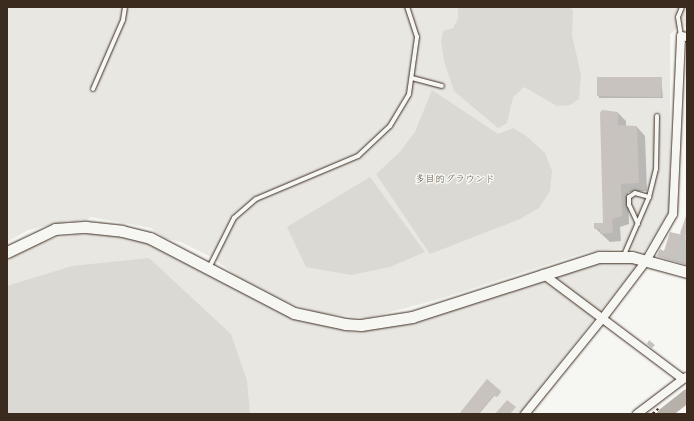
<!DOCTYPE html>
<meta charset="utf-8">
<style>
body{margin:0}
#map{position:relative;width:694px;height:421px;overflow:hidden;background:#f6f6f2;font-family:"Balsamiq Sans","Klee One",sans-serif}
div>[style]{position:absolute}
.built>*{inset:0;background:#e8e7e2}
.green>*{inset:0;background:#dad9d3}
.shadow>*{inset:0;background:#0003}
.river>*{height:13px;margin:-6.5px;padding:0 6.5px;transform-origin:6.5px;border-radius:6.5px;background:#b6b0a9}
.building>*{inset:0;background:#c8c3be}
.path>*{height:1.5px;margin-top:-0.75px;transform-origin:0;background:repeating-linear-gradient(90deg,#3b2a1e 0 3px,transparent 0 6px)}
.roads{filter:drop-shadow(0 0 1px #3b2a1e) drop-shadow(0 0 1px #3b2a1e)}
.lane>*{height:4px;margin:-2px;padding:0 2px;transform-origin:2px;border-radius:2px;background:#f6f6f2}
.street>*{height:8px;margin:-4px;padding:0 4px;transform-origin:4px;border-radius:4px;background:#f6f6f2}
.secondary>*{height:11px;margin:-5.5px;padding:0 5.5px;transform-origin:5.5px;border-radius:5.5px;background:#f6f6f2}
span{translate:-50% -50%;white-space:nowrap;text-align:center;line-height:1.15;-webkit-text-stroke:3px #f6f6f2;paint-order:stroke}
.park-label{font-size:10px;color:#63564b}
.frame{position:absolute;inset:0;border:8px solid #3b2a1e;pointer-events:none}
</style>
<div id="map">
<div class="built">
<div style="clip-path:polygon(7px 7px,687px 7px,687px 27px,680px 26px,670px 34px,670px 206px,667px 215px,644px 252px,627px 248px,587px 252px,443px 298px,368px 318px,320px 313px,286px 302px,238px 277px,213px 258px,181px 242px,164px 238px,151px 228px,91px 217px,86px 220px,68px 221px,28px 230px,7px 242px)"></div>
<div style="clip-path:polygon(95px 233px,130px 237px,165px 250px,304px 320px,355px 333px,444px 313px,551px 275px,585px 265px,612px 261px,638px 264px,519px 414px,7px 414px,7px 261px,30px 246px,56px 238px)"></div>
</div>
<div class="green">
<div style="clip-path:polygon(458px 7px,571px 7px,573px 11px,572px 35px,581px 75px,579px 99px,570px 105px,557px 106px,524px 87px,513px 97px,507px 123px,498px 128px,454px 91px,444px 61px,441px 41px,443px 31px,453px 28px,458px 19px)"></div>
<div style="clip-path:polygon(432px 90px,498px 134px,513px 128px,525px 135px,545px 153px,552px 171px,550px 191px,539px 208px,518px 220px,430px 254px,376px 174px,399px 153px,415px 132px)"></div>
<div style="clip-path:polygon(370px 177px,425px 252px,390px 267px,351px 275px,306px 267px,287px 227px)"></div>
<div style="clip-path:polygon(149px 258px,231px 334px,247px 381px,250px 414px,7px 414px,7px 286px,72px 266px)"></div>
</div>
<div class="shadow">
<div style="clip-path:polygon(598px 78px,661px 78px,663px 98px,599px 98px)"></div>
<div style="clip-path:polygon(618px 113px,626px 121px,626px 126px,637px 127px,645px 136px,647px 191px,628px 192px,629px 224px,620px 227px,621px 241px,610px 242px,595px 228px,604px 224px)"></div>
<div style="clip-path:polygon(685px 221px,687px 265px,660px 257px,658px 256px,680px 236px)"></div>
<div style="clip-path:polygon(649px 340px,655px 345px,652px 348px,647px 344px)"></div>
<div style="clip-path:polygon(487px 381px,501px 392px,497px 397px,495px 395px,479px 414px,460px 414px)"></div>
</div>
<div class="river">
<div style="left:663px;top:414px;width:31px;rotate:-38deg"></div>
</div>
<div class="building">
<div style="clip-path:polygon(597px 77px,662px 77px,661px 97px,597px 96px)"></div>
<div style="clip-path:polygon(602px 110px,618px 112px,618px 125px,637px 126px,639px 183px,621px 184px,622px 216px,612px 219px,613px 233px,600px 234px,600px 229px,594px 229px,594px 223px,603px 223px,600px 113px)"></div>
<div style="clip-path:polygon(686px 216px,687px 216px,687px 235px,680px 233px)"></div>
<div style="clip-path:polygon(670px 232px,683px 235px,674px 261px,657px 256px,660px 249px,664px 251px)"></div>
<div style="clip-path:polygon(487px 379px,501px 391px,496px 397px,494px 395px,478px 414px,459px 414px)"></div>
<div style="clip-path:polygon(507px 400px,516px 407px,510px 414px,495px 414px)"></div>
</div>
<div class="path">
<div style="left:652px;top:414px;width:8px;rotate:-40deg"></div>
</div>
<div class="roads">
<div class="lane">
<div style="left:681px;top:36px;width:19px;rotate:-99deg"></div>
<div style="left:678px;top:17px;width:11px;rotate:-68deg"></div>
<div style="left:412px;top:78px;width:31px;rotate:15deg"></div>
<div style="left:93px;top:89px;width:75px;rotate:-66.5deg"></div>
<div style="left:123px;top:20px;width:13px;rotate:-81deg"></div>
<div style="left:638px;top:224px;width:21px;rotate:-115deg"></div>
<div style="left:629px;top:205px;width:8px;rotate:-90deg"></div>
<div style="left:629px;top:197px;width:7px;rotate:-34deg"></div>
<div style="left:635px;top:193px;width:15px;rotate:16deg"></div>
<div style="left:624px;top:255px;width:63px;rotate:-66.7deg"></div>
<div style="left:649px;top:197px;width:29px;rotate:-76deg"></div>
<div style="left:656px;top:169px;width:53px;rotate:-88.9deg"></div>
<div style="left:209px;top:268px;width:56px;rotate:-63.4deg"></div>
<div style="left:234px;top:218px;width:29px;rotate:-41deg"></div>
<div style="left:256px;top:199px;width:111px;rotate:-22.9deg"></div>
<div style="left:358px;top:156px;width:44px;rotate:-43.2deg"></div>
<div style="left:390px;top:126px;width:37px;rotate:-59deg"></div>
<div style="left:409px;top:94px;width:58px;rotate:-82deg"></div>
<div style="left:417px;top:37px;width:32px;rotate:-108deg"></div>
</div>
<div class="street">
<div style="left:543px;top:274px;width:175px;rotate:36.9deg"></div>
<div style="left:525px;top:414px;width:122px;rotate:-51deg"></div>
<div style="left:602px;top:319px;width:73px;rotate:-52.8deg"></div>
<div style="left:646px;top:261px;width:54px;rotate:-60.1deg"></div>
<div style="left:673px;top:214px;width:178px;rotate:-87.4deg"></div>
<div style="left:681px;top:36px;width:6px;rotate:9deg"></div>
<div style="left:637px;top:414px;width:61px;rotate:-37.1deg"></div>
</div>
<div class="secondary">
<div style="left:7px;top:252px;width:53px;rotate:-25.6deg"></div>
<div style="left:55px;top:229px;width:31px;rotate:-4deg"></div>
<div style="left:86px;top:227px;width:36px;rotate:6deg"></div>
<div style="left:122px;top:231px;width:29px;rotate:14deg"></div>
<div style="left:150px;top:238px;width:162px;rotate:27.5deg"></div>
<div style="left:294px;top:313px;width:52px;rotate:12.2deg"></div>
<div style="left:345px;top:324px;width:16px;rotate:4deg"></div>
<div style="left:361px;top:325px;width:52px;rotate:-8.9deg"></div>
<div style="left:412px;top:317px;width:196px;rotate:-17.8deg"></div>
<div style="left:599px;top:257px;width:33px"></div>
<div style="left:632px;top:257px;width:57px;rotate:15.3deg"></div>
</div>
</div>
<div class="park-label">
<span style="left:455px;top:180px">多目的グラウンド</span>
</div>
<div class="frame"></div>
</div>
